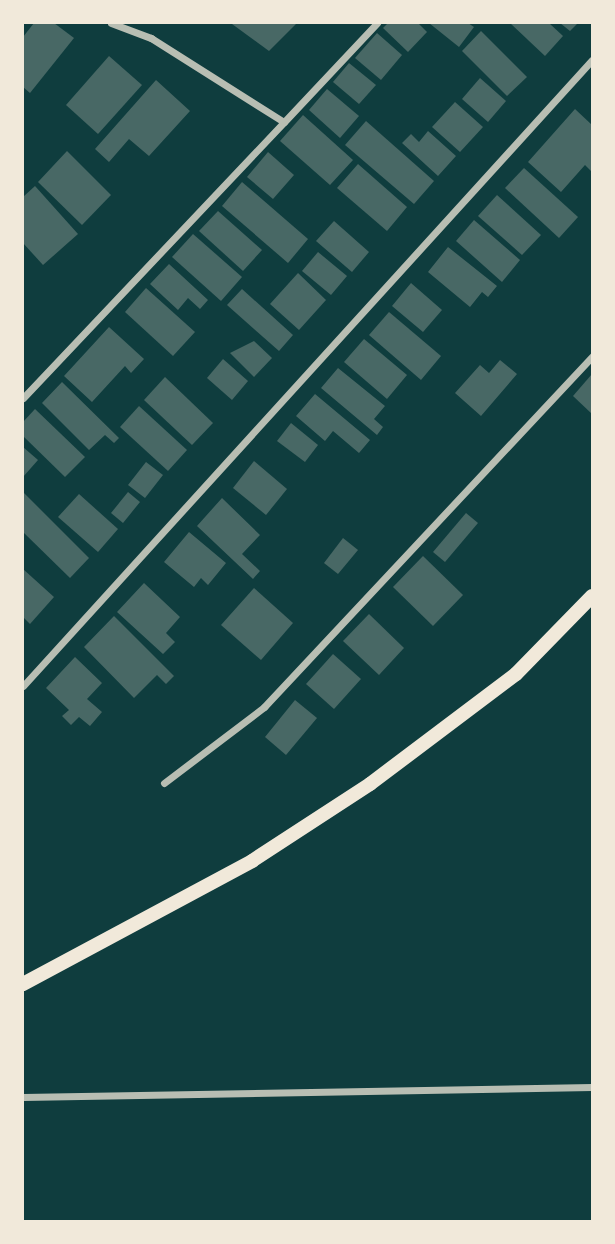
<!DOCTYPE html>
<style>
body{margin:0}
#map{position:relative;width:615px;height:1244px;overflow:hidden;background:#0f3d3e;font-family:"Titillium Web",sans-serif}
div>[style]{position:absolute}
.building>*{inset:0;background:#486865}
.minor>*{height:7px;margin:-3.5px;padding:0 3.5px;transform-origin:3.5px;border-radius:3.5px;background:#b8beb3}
.secondary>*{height:14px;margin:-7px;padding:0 7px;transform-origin:7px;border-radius:7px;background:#f1e9da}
span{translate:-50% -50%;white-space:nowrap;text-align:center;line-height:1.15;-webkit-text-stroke:7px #f1e9da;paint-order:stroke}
.frame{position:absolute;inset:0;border:24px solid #f1e9da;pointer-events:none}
</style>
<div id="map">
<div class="building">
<div style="clip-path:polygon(34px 23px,54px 23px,74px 38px,30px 93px,23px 87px,23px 37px)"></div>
<div style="clip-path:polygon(297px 23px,269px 51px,232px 24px,234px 23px)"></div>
<div style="clip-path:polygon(388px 23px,418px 23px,427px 32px,408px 52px,383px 28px)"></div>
<div style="clip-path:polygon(429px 23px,468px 23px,474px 27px,459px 47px)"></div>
<div style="clip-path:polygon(510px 23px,549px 23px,563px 36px,545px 56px)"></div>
<div style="clip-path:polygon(560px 23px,578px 23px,570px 31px)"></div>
<div style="clip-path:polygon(481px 31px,527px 77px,507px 96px,462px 51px)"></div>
<div style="clip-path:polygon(377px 33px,402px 55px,381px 80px,355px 58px)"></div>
<div style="clip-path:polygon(109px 56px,142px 85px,98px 134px,66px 105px)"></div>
<div style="clip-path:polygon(349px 63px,376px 85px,359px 104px,333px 82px)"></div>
<div style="clip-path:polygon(480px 78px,506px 101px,488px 122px,462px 99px)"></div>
<div style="clip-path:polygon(156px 80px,190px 111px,149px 156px,129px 139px,109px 162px,95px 149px)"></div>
<div style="clip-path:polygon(327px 89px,359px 116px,340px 138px,309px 110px)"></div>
<div style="clip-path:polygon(455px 102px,483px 127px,460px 152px,432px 127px)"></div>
<div style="clip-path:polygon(575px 109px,592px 125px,592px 172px,585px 165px,561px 192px,528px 162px)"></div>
<div style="clip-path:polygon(303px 115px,353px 160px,330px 185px,280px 141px)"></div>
<div style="clip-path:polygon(366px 121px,434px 181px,414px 204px,345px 145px)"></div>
<div style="clip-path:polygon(428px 131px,456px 156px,438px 176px,402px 143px,411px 134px,419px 142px)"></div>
<div style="clip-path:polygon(67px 151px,111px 195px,82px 225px,38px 182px)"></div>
<div style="clip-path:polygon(268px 152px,294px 175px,273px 199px,247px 177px)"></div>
<div style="clip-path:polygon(358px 164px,407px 207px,387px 231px,337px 188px)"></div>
<div style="clip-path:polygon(524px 168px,578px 217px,559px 238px,505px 188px)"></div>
<div style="clip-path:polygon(242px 182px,308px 239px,288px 263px,222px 206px)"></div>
<div style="clip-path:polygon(35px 186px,78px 234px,43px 265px,23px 243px,23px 197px)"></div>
<div style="clip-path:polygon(497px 195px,541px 235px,522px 255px,478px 216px)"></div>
<div style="clip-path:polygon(218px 211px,262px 250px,243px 271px,199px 231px)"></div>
<div style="clip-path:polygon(474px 220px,520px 260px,502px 282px,456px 241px)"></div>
<div style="clip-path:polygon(334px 221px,369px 252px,352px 272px,316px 241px)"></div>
<div style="clip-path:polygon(193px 234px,242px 277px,221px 301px,172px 257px)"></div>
<div style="clip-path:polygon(448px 247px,497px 286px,488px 297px,482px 292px,470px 307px,428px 272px)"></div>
<div style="clip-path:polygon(318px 252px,347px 276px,331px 295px,302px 271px)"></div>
<div style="clip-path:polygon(169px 264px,208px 300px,200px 309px,188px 298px,178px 310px,150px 284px)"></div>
<div style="clip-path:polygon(298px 273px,326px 300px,299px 330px,270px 304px)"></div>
<div style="clip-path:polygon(411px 283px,442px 310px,423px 332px,392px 306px)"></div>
<div style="clip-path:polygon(146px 288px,195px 332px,173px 356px,125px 312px)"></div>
<div style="clip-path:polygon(242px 289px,293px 335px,279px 351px,227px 305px)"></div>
<div style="clip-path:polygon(389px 312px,441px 356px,421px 380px,369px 335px)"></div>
<div style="clip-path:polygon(109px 327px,144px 359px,131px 373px,125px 366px,92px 402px,64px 376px)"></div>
<div style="clip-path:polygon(364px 339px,407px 375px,387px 399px,344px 362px)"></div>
<div style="clip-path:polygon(254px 341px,272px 358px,254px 377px,230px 353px)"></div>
<div style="clip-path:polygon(223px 359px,248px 381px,232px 400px,207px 378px)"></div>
<div style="clip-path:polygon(500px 360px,517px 374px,481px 416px,455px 393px,480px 365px,489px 373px)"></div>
<div style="clip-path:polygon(338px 368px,385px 406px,374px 419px,383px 427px,377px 435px,321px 388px)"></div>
<div style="clip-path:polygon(592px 374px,592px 414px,573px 396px)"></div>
<div style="clip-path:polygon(165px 377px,213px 423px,192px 445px,144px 400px)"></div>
<div style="clip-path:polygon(62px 382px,119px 438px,114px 443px,105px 435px,89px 450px,42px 403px)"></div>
<div style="clip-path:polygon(315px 394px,370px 440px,359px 453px,333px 431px,325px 441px,296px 416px)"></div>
<div style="clip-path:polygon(139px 406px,187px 450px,168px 471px,120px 427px)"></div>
<div style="clip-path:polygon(35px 409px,85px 457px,65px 477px,23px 436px,23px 422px)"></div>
<div style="clip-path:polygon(291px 423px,318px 445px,305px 462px,277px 441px)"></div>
<div style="clip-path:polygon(23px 447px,38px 460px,23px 477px)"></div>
<div style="clip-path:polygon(254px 461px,287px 489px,266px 515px,233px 488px)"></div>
<div style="clip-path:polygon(146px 462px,163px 475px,145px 498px,128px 485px)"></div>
<div style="clip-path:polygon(23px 492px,89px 558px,70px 578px,23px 532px)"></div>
<div style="clip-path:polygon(128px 492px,140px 502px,123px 523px,111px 513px)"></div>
<div style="clip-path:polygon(79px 494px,118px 529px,98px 552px,58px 517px)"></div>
<div style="clip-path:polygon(222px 498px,260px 535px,242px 554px,260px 571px,253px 579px,197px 526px)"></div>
<div style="clip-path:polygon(466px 513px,478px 523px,445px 562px,433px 552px)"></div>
<div style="clip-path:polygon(189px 532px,226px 563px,208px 585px,201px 578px,194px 587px,164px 562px)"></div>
<div style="clip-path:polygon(343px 538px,358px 550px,338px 574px,324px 563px)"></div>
<div style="clip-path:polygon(423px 556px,463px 595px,433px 626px,393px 587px)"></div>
<div style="clip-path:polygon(23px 569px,54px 597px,30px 624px,23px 617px)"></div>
<div style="clip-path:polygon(144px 583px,180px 617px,166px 633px,175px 642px,163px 654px,117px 612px)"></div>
<div style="clip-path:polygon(254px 588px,293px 623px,261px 660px,221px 625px)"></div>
<div style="clip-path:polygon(369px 614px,404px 648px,379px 675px,343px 641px)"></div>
<div style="clip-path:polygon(114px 616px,174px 676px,166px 684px,157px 675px,134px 698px,84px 647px)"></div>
<div style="clip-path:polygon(333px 654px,361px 679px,334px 709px,306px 684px)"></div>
<div style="clip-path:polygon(75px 657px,102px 683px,87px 699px,102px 712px,90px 726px,79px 717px,71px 725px,62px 716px,69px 710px,46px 688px)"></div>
<div style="clip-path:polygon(295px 700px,317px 718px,286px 755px,265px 737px)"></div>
</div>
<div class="minor">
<div style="left:111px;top:23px;width:43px;rotate:20.6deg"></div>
<div style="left:151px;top:38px;width:157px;rotate:32.3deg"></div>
<div style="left:284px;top:122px;width:136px;rotate:-46.8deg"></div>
<div style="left:23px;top:398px;width:380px;rotate:-46.6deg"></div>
<div style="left:23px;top:686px;width:846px;rotate:-47.73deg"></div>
<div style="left:164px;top:783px;width:126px;rotate:-37.2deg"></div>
<div style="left:264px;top:707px;width:480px;rotate:-46.9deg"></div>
<div style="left:23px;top:1097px;width:569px;rotate:-1.01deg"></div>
</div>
<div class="secondary">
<div style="left:23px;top:984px;width:260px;rotate:-28.2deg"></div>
<div style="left:252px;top:861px;width:141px;rotate:-33.1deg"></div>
<div style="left:370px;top:784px;width:183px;rotate:-37deg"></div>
<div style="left:516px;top:674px;width:109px;rotate:-45.7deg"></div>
</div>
<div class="frame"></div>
</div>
